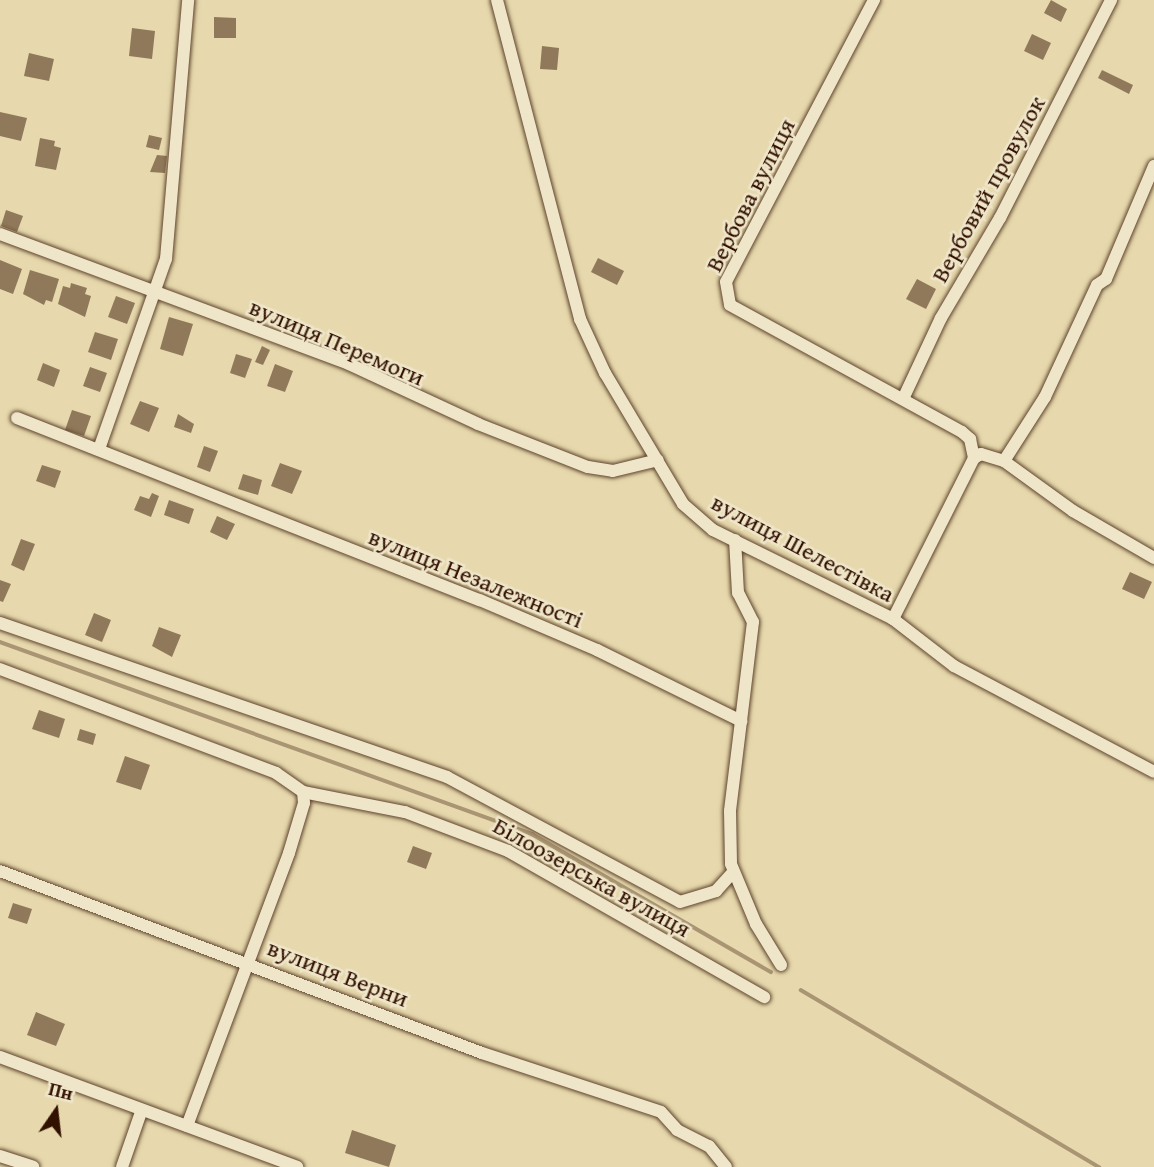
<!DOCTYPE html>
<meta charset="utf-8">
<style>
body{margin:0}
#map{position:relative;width:1154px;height:1167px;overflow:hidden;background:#e7d9ad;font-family:"Gentium Book Plus",serif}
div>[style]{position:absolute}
.stream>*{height:3.5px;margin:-1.75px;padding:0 1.75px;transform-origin:1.75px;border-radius:1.75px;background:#a99573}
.building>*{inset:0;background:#90795a}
.roads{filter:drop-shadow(0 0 2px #5f432c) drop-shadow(0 0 2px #5f432c)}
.minor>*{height:12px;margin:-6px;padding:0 6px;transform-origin:6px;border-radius:6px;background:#efe6ca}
span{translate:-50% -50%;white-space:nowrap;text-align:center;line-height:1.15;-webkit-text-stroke:5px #efe6ca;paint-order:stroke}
.street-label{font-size:24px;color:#321101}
.north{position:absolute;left:21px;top:1076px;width:70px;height:70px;-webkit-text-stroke:5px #efe6ca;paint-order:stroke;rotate:14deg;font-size:19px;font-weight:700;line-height:28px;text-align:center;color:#321101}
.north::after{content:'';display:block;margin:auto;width:24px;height:32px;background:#321101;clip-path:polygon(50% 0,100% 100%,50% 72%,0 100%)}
</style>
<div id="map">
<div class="stream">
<div style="left:0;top:642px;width:566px;rotate:19.84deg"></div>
<div style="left:532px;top:834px;width:276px;rotate:30deg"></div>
<div style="left:801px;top:990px;width:347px;rotate:30.7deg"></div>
</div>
<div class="building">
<div style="clip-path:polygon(1051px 0,1067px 9px,1061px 22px,1044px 13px)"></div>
<div style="clip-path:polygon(214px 17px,236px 18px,236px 38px,214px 38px)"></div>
<div style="clip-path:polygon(132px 28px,155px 31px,152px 59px,129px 56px)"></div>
<div style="clip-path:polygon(1032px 34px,1051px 43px,1043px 60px,1024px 51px)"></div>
<div style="clip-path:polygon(542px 46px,559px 48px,557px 70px,540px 69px)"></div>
<div style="clip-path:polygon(29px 53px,54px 59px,49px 81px,24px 76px)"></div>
<div style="clip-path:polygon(1102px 70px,1133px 85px,1129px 94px,1098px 78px)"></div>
<div style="clip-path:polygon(0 112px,27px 118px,21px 141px,0 136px)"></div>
<div style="clip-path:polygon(149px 135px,162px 138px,159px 150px,146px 147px)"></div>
<div style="clip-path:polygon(40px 138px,55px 141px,54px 146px,61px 148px,56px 170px,35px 166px)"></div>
<div style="clip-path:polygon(157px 155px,167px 156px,165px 173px,150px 172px)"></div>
<div style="clip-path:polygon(6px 210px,23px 216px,17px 232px,1px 226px)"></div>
<div style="clip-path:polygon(598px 258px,624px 271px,617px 285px,591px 272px)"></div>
<div style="clip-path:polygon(0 260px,22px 269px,13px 294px,0 289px)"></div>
<div style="clip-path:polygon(30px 270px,59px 279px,52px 302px,46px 300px,44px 305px,23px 294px)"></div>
<div style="clip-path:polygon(917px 279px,936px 289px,926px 309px,906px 299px)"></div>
<div style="clip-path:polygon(71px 283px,87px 288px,85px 294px,91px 296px,85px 317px,58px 304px,63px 286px,70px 288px)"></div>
<div style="clip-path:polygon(116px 296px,135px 303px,127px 324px,108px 317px)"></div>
<div style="clip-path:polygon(169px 317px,193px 324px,183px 356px,160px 349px)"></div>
<div style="clip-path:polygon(95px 332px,118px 339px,111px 360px,88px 352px)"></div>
<div style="clip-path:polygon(262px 346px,270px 350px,263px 365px,255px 362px)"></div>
<div style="clip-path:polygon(236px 354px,252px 359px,245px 378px,230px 373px)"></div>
<div style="clip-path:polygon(43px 363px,60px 370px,54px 387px,37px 380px)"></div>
<div style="clip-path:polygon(275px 364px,293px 371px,285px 392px,267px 386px)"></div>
<div style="clip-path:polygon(90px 367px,107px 373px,100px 392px,83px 386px)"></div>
<div style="clip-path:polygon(140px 401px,159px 408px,149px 432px,130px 424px)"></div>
<div style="clip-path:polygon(72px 410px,91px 416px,84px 436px,65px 430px)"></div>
<div style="clip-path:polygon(178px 414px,194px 424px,191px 433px,174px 427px)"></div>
<div style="clip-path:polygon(204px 446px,218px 451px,210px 472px,197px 467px)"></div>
<div style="clip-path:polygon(280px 463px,302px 471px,292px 494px,271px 486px)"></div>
<div style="clip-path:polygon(42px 465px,61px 471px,55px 488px,36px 481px)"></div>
<div style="clip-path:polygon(243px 474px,262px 480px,258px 495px,238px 489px)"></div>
<div style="clip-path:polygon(152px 493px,159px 496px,151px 517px,134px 510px,140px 496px,149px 499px)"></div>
<div style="clip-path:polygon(169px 500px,194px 509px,189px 524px,164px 515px)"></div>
<div style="clip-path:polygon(217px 516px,235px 524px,227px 540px,210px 532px)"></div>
<div style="clip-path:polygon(21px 539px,35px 544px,24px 571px,11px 565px)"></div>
<div style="clip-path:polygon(1130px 572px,1152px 582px,1144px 599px,1122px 589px)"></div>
<div style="clip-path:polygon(0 580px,11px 584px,3px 602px,0 601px)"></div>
<div style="clip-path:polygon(94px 613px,111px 620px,102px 642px,85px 635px)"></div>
<div style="clip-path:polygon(159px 627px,181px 635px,172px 657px,152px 646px)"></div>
<div style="clip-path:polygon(39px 710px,65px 719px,59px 738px,32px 729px)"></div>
<div style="clip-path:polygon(80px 729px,96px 734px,93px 745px,77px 740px)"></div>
<div style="clip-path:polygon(125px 756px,150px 765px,141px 790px,116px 782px)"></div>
<div style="clip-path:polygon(413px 846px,432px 853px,426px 869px,407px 862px)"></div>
<div style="clip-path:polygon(13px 903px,32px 909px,27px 924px,8px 918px)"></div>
<div style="clip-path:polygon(36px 1012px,65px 1024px,56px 1046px,27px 1035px)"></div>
<div style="clip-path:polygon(352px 1130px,396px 1145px,389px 1167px,345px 1153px)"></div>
</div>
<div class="roads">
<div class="minor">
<div style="left:497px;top:0;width:330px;rotate:75.4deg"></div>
<div style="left:580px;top:319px;width:60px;rotate:65.2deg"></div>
<div style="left:605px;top:373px;width:152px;rotate:59.2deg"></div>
<div style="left:683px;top:504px;width:40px;rotate:41deg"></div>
<div style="left:713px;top:530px;width:201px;rotate:26.3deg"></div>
<div style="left:893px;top:619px;width:77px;rotate:37.6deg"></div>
<div style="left:954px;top:666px;width:226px;rotate:27.9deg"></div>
<div style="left:874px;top:0;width:318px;rotate:117.7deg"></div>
<div style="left:726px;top:282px;width:23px;rotate:80deg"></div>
<div style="left:730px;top:305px;width:264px;rotate:28.7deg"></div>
<div style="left:962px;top:432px;width:11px;rotate:41deg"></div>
<div style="left:970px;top:439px;width:19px;rotate:78deg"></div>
<div style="left:974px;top:458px;width:8px;rotate:-30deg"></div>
<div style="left:981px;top:454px;width:24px;rotate:17deg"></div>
<div style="left:1004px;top:461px;width:85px;rotate:35.9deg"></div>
<div style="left:1073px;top:511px;width:94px;rotate:30.1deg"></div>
<div style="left:0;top:234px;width:372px;rotate:20.4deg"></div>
<div style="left:349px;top:364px;width:142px;rotate:24.9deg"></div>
<div style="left:478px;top:424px;width:118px;rotate:21.4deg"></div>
<div style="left:588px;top:467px;width:25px;rotate:9deg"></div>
<div style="left:613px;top:471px;width:46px;rotate:-13.7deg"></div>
<div style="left:903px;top:399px;width:89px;rotate:-64.9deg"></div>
<div style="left:941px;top:318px;width:116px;rotate:-59.5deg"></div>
<div style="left:1000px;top:218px;width:245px;rotate:-63deg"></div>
<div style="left:17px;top:418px;width:497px;rotate:21.5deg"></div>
<div style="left:480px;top:600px;width:127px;rotate:23.1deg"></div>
<div style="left:597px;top:650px;width:161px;rotate:26.2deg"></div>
<div style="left:741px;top:721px;width:100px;rotate:-83.1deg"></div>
<div style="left:753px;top:622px;width:33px;rotate:-117deg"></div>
<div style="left:738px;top:593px;width:53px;rotate:-93.2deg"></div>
<div style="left:99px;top:449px;width:201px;rotate:-70.6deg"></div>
<div style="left:166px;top:259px;width:260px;rotate:-85.1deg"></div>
<div style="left:1004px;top:461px;width:76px;rotate:-57.4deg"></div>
<div style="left:1045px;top:397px;width:123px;rotate:-65.1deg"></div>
<div style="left:1097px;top:285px;width:11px;rotate:-34deg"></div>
<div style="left:1106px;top:279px;width:123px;rotate:-67deg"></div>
<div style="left:893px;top:619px;width:180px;rotate:-63.3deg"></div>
<div style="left:0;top:623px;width:473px;rotate:19deg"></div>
<div style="left:447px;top:777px;width:264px;rotate:28.2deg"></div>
<div style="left:680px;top:902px;width:38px;rotate:-17deg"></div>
<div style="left:716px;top:891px;width:25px;rotate:-48deg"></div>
<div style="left:0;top:669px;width:295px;rotate:20.6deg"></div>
<div style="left:276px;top:773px;width:33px;rotate:35deg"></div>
<div style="left:303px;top:792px;width:104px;rotate:11.1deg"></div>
<div style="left:405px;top:812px;width:110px;rotate:20.7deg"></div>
<div style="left:508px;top:851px;width:295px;rotate:29.7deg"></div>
<div style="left:741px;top:721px;width:91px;rotate:97deg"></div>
<div style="left:730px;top:811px;width:53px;rotate:88.9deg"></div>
<div style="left:731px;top:864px;width:65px;rotate:67.4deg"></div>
<div style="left:756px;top:924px;width:48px;rotate:58.6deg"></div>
<div style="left:0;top:871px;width:515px;rotate:20.69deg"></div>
<div style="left:482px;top:1053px;width:188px;rotate:18.2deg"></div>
<div style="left:661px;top:1112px;width:24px;rotate:48deg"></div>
<div style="left:677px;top:1130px;width:36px;rotate:27deg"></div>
<div style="left:709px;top:1146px;width:27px;rotate:51deg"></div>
<div style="left:0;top:1057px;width:317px;rotate:20.3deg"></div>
<div style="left:187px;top:1126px;width:291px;rotate:-69.5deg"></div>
<div style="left:289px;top:853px;width:52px;rotate:-73.3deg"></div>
<div style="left:304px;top:803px;width:11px;rotate:-95deg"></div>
<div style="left:0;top:1156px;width:35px;rotate:18deg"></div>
<div style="left:122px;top:1167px;width:58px;rotate:-70.9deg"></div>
</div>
</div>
<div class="street-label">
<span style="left:988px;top:189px;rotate:-61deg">Вербовий провулок</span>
<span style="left:750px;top:195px;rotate:-63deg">Вербова вулиця</span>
<span style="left:337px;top:342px;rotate:23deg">вулиця Перемоги</span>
<span style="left:803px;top:548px;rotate:28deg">вулиця Шелестівка</span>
<span style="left:476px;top:578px;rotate:22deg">вулиця Незалежності</span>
<span style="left:592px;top:877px;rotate:29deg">Білоозерська вулиця</span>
<span style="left:338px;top:973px;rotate:21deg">вулиця Верни</span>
</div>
<div class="north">Пн</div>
</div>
